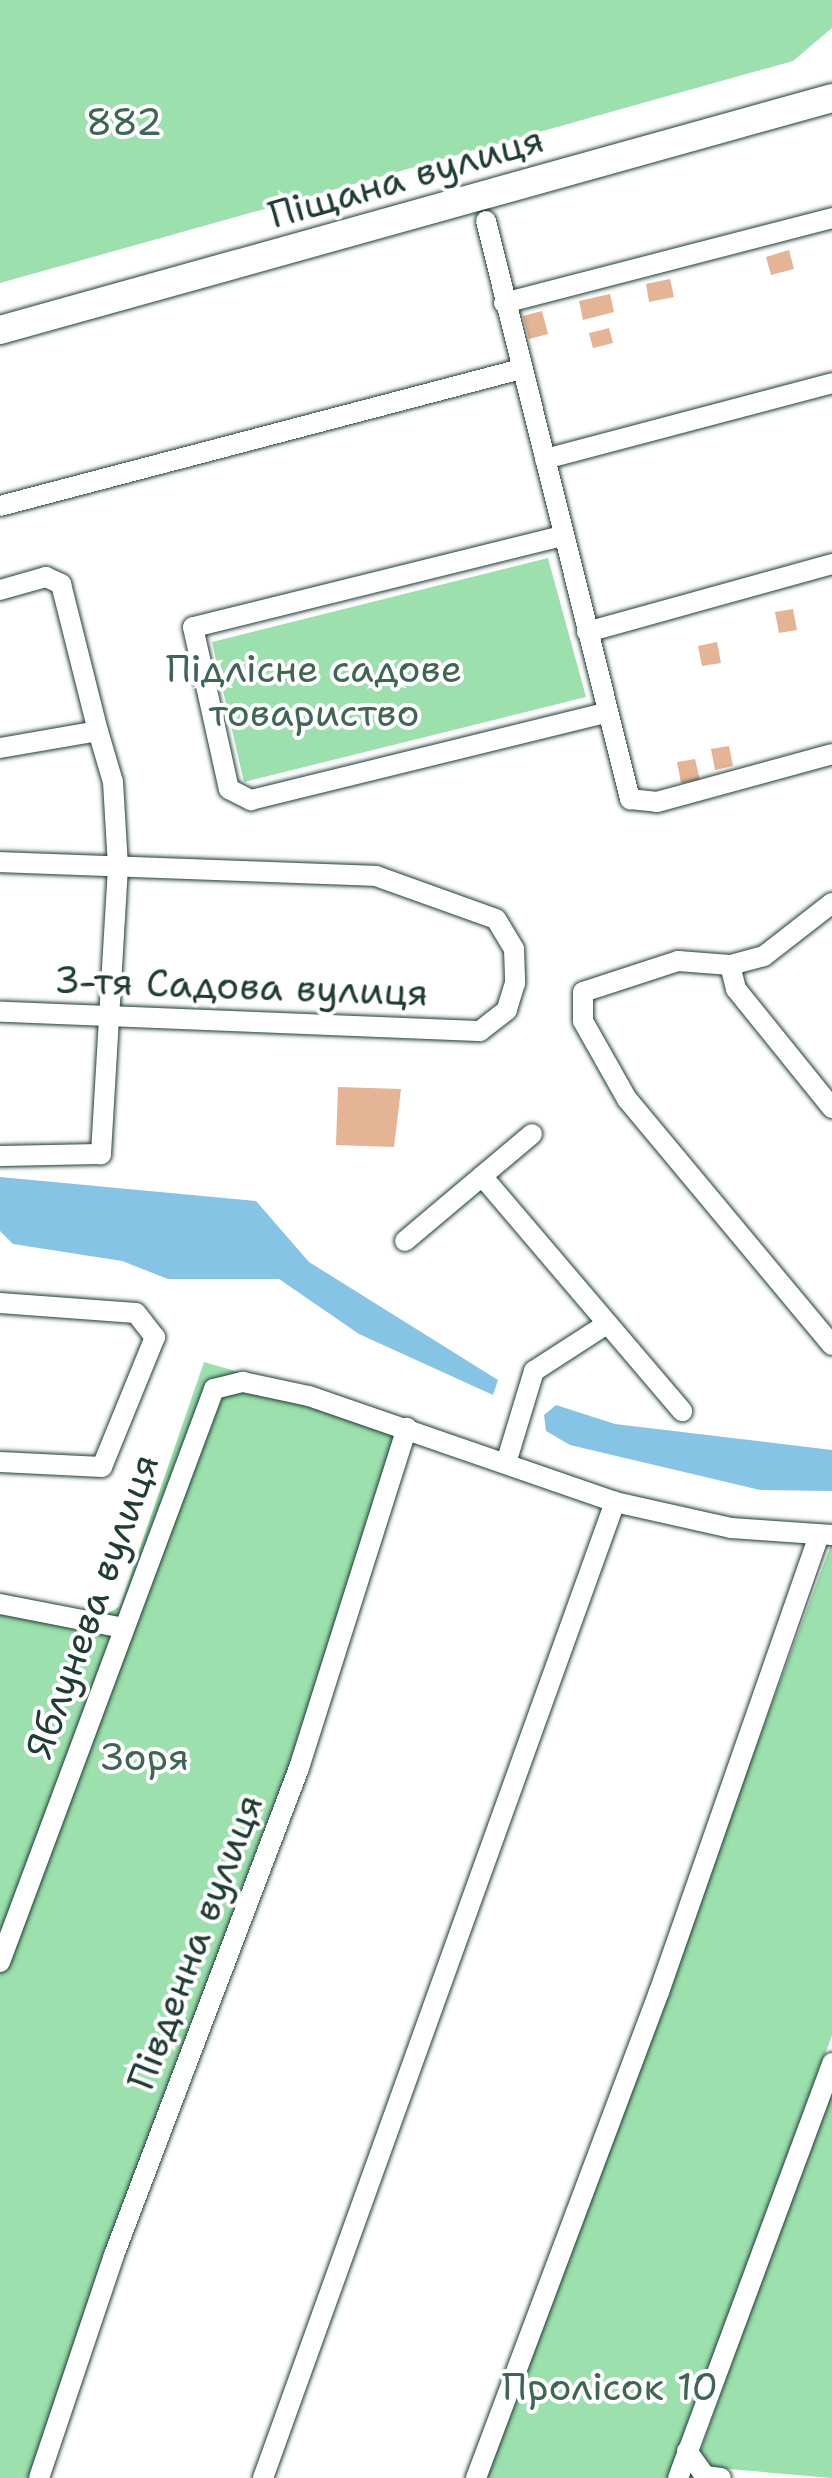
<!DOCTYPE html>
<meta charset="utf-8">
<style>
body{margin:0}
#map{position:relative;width:832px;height:2478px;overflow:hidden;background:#fff;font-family:"Shantell Sans",sans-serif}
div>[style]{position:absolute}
.green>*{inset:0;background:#9be0ad}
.water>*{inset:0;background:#86c4e6}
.building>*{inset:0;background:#e4b495}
.roads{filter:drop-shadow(0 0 2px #1f3d34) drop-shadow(0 0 2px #1f3d34)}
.street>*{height:20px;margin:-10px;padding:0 10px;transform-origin:10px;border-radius:10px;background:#fff}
.secondary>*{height:28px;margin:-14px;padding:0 14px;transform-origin:14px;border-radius:14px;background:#fff}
span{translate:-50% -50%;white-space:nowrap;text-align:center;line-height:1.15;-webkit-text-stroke:8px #fff;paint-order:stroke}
.park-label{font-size:38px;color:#3e6652}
.street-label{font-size:38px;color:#1f3d34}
</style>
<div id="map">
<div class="green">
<div style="clip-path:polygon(0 0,832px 0,832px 28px,793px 61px,0 283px)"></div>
<div style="clip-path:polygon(548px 558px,586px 697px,244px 782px,212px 642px)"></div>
<div style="clip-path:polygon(204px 1362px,416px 1423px,43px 2478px,0 2478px,0 1598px,101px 1618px,120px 1606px)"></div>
<div style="clip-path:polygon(832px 1542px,832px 2035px,673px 2478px,485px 2478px)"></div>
<div style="clip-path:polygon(832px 2083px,832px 2478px,706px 2467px,698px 2457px)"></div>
</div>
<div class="water">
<div style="clip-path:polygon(0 1177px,256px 1201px,309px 1262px,498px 1380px,493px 1395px,359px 1334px,279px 1279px,168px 1279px,122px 1261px,13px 1244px,0 1231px)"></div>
<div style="clip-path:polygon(556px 1405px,615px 1424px,832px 1450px,832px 1491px,760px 1490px,570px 1445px,546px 1431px,544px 1415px)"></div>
</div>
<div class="building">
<div style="clip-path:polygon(789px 250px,794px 269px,771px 275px,766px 257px)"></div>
<div style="clip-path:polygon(670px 279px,674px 297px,649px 302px,646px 284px)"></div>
<div style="clip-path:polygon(610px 294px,614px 312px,583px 320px,579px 301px)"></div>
<div style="clip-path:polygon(542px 311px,548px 334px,529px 339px,523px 316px)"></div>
<div style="clip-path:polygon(609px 328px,613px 343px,593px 348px,589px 333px)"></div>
<div style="clip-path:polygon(793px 609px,797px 630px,779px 633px,775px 612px)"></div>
<div style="clip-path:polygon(717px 642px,721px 663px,702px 666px,698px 646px)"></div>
<div style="clip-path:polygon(729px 746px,733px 766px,715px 770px,711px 749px)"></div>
<div style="clip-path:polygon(695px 759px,700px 780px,681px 783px,677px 762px)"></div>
<div style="clip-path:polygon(338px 1087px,401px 1089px,394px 1147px,336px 1145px)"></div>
</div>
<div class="roads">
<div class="street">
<div style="left:486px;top:221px;width:596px;rotate:76.01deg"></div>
<div style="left:630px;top:799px;width:27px;rotate:6deg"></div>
<div style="left:657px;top:802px;width:181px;rotate:-15.3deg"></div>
<div style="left:504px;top:303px;width:339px;rotate:-14.5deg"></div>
<div style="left:545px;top:459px;width:297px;rotate:-14.8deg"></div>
<div style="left:0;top:506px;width:539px;rotate:-14.73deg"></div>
<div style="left:562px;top:536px;width:380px;rotate:166.1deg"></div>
<div style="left:193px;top:627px;width:166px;rotate:77.5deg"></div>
<div style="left:229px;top:789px;width:25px;rotate:27deg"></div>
<div style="left:251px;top:800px;width:366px;rotate:-13.8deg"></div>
<div style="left:0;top:590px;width:48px;rotate:-15.8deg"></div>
<div style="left:46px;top:577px;width:17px;rotate:25deg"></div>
<div style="left:61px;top:584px;width:152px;rotate:75.9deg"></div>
<div style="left:587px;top:632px;width:254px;rotate:-15.5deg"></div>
<div style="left:0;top:748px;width:99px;rotate:-9.8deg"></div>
<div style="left:98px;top:731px;width:53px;rotate:73.6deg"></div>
<div style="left:113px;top:782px;width:85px;rotate:86.6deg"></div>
<div style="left:118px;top:867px;width:288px;rotate:93.4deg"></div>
<div style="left:101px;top:1154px;width:101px;rotate:178.9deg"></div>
<div style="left:0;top:862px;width:376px;rotate:2.1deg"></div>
<div style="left:376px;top:876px;width:127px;rotate:19.7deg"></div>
<div style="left:496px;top:919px;width:35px;rotate:59deg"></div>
<div style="left:514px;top:949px;width:34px;rotate:88deg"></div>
<div style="left:515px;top:983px;width:28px;rotate:107deg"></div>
<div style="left:507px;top:1010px;width:34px;rotate:142deg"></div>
<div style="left:480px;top:1031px;width:480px;rotate:-177.7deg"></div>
<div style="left:832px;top:903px;width:86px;rotate:142.1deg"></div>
<div style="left:764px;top:956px;width:35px;rotate:165deg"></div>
<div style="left:730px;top:965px;width:52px;rotate:-175.6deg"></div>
<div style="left:678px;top:961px;width:100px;rotate:161.9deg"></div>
<div style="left:583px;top:992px;width:29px;rotate:90deg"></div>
<div style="left:583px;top:1021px;width:90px;rotate:60.6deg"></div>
<div style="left:627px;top:1099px;width:320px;rotate:50.2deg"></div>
<div style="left:730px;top:965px;width:25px;rotate:76deg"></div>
<div style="left:736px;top:989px;width:153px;rotate:51.1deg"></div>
<div style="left:482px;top:1176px;width:309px;rotate:49.6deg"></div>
<div style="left:405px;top:1241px;width:166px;rotate:-40.1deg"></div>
<div style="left:0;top:1303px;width:136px;rotate:4.2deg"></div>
<div style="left:136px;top:1313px;width:31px;rotate:52deg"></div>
<div style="left:155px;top:1337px;width:140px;rotate:112.2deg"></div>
<div style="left:102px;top:1467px;width:102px;rotate:-177.2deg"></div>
<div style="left:506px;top:1463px;width:96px;rotate:-73.1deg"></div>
<div style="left:534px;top:1371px;width:85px;rotate:-32.9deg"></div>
<div style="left:0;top:1604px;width:125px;rotate:11deg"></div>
<div style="left:0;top:1962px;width:612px;rotate:-69.52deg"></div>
<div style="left:214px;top:1389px;width:30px;rotate:-14deg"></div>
<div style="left:243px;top:1382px;width:67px;rotate:12deg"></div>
<div style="left:309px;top:1396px;width:324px;rotate:19.1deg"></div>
<div style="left:615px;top:1502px;width:119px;rotate:12.6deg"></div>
<div style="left:731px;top:1528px;width:101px;rotate:4deg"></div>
<div style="left:687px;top:2451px;width:31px;rotate:54deg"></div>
<div style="left:705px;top:2476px;width:16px;rotate:7deg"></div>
<div style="left:39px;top:2478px;width:235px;rotate:-71.4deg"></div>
<div style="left:114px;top:2255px;width:521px;rotate:-69.2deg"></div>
<div style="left:299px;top:1768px;width:357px;rotate:-72.4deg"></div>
<div style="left:263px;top:2478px;width:1038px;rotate:-70.17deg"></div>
<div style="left:476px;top:2478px;width:519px;rotate:-69.37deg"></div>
<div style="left:659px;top:1992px;width:483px;rotate:-70.7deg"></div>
<div style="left:678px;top:2478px;width:443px;rotate:-69.6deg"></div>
</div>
<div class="secondary">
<div style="left:0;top:330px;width:864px;rotate:-15.58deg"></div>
</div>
</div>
<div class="park-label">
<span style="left:124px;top:122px">882</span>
<span style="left:314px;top:691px">Підлісне садове<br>товариство</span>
<span style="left:145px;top:1757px">Зоря</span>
<span style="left:610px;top:2387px">Пролісок 10</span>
</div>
<div class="street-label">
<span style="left:406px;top:177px;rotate:-16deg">Піщана вулиця</span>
<span style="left:241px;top:986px;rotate:2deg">3-тя Садова вулиця</span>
<span style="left:92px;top:1606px;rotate:-70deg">Яблунева вулиця</span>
<span style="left:195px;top:1942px;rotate:-69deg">Південна вулиця</span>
</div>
</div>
